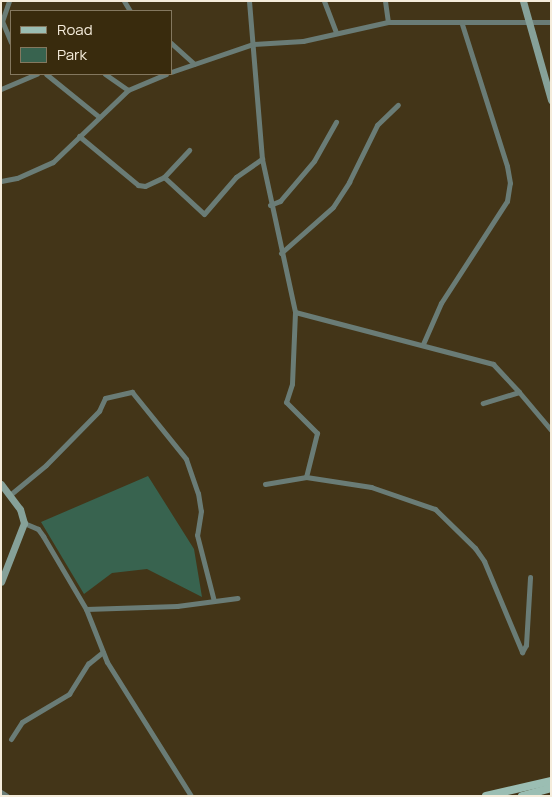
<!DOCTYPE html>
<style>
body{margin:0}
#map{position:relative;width:552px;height:797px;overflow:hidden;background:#433518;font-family:Manrope,sans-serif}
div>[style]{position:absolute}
.green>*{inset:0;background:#38634f}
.street>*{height:5px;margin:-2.5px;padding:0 2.5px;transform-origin:2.5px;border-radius:2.5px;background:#6a7c76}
.secondary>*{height:7px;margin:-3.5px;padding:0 3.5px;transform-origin:3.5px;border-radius:3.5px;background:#86a199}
.primary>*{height:8px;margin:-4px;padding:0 4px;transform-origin:4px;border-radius:4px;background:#9bbeb3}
span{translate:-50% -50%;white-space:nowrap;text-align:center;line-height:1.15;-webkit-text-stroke:4.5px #392b0d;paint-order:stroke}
.frame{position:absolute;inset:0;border:2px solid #f5ecdb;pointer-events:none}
.legend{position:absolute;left:10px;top:10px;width:162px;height:65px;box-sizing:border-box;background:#392b0d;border:1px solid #84785f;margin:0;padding:6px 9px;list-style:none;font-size:15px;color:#f5ecdb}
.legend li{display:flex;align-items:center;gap:10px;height:25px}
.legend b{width:25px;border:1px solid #84785f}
</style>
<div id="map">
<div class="green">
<div style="clip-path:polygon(148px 476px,194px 549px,202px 597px,147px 569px,112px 573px,84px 594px,41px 522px)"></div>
</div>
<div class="street">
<div style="left:9px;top:1px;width:21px;rotate:109deg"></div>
<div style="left:2px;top:21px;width:23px;rotate:67deg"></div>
<div style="left:124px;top:1px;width:12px;rotate:59deg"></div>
<div style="left:249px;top:1px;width:159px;rotate:85.3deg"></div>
<div style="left:262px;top:159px;width:157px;rotate:77.8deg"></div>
<div style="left:295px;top:312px;width:72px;rotate:92.4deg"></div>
<div style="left:292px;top:384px;width:19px;rotate:108deg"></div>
<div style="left:286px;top:402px;width:44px;rotate:45deg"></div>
<div style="left:317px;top:433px;width:45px;rotate:104deg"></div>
<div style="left:324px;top:1px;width:33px;rotate:69deg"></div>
<div style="left:385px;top:1px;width:21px;rotate:82deg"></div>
<div style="left:171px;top:43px;width:31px;rotate:42deg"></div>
<div style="left:171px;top:72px;width:87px;rotate:-18.9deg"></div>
<div style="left:253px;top:44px;width:50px;rotate:-3.4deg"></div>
<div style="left:303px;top:41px;width:87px;rotate:-12.6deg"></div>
<div style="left:388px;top:22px;width:163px"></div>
<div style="left:46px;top:74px;width:67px;rotate:38.9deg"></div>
<div style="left:105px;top:74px;width:28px;rotate:35deg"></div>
<div style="left:1px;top:89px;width:39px;rotate:-23deg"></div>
<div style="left:79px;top:136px;width:77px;rotate:39.7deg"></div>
<div style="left:138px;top:185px;width:7px;rotate:8deg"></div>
<div style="left:145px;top:186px;width:21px;rotate:-25deg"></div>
<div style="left:164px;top:177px;width:37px;rotate:-47deg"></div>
<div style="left:164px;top:177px;width:54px;rotate:42.8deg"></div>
<div style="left:204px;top:214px;width:49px;rotate:-49.1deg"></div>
<div style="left:236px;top:177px;width:32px;rotate:-35deg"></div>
<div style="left:1px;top:181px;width:16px;rotate:-11deg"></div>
<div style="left:17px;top:178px;width:39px;rotate:-24deg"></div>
<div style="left:53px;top:162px;width:104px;rotate:-43.8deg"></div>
<div style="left:128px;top:90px;width:41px;rotate:-22.8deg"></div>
<div style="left:270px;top:205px;width:11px;rotate:-22deg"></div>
<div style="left:280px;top:201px;width:52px;rotate:-49.6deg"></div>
<div style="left:314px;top:161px;width:45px;rotate:-60.6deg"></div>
<div style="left:281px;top:253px;width:69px;rotate:-41.5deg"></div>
<div style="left:333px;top:207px;width:30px;rotate:-57deg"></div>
<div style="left:349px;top:182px;width:64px;rotate:-63.8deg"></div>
<div style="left:377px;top:125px;width:29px;rotate:-44deg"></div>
<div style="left:295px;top:312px;width:205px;rotate:14.7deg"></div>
<div style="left:493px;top:364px;width:38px;rotate:47deg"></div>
<div style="left:519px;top:392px;width:38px;rotate:163deg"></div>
<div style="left:423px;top:344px;width:45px;rotate:-66.3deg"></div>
<div style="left:441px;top:303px;width:121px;rotate:-57.1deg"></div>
<div style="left:507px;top:201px;width:18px;rotate:-81deg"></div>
<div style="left:510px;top:183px;width:17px;rotate:-100deg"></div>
<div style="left:507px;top:166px;width:149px;rotate:-107.6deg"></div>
<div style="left:519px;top:392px;width:50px;rotate:49.9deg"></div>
<div style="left:265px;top:484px;width:42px;rotate:-9.7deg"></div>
<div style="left:306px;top:477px;width:66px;rotate:8.7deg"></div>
<div style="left:371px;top:487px;width:68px;rotate:19deg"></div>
<div style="left:435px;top:509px;width:56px;rotate:44.3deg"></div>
<div style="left:475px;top:548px;width:16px;rotate:55deg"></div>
<div style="left:484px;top:561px;width:99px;rotate:67.3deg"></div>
<div style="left:522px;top:652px;width:8px;rotate:-60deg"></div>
<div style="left:526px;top:645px;width:68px;rotate:-86.6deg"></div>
<div style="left:11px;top:494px;width:45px;rotate:-39.6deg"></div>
<div style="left:46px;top:465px;width:76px;rotate:-45.5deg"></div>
<div style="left:99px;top:411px;width:14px;rotate:-65deg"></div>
<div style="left:105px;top:398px;width:28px;rotate:-13deg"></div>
<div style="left:132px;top:392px;width:86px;rotate:51.1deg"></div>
<div style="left:186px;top:459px;width:36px;rotate:71deg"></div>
<div style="left:198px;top:493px;width:18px;rotate:81deg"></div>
<div style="left:201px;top:511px;width:24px;rotate:99deg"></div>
<div style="left:197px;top:535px;width:68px;rotate:75.6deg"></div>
<div style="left:24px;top:523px;width:15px;rotate:23deg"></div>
<div style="left:38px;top:529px;width:9px;rotate:54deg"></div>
<div style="left:43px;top:536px;width:85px;rotate:59.5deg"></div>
<div style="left:86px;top:609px;width:91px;rotate:-1.9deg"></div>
<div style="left:177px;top:606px;width:61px;rotate:-7.6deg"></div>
<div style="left:86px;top:609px;width:57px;rotate:68.4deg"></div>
<div style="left:107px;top:662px;width:158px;rotate:57.9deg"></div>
<div style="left:11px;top:739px;width:20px;rotate:-57deg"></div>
<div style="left:22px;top:722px;width:55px;rotate:-30.8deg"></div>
<div style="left:69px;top:694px;width:36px;rotate:-58deg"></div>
<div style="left:88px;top:664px;width:19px;rotate:-39deg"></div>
<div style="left:1px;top:792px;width:7px;rotate:34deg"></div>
</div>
<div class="secondary">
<div style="left:523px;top:1px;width:103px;rotate:74.2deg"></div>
<div style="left:1px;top:484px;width:31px;rotate:53deg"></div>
<div style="left:20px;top:509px;width:15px;rotate:74deg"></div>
<div style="left:24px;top:523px;width:63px;rotate:111.3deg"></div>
</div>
<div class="primary">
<div style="left:486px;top:796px;width:67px;rotate:-13deg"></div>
<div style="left:522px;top:796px;width:30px;rotate:-15deg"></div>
</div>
<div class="frame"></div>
<ul class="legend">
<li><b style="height:6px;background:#9bbeb3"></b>Road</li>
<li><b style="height:14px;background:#38634f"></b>Park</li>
</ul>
</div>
